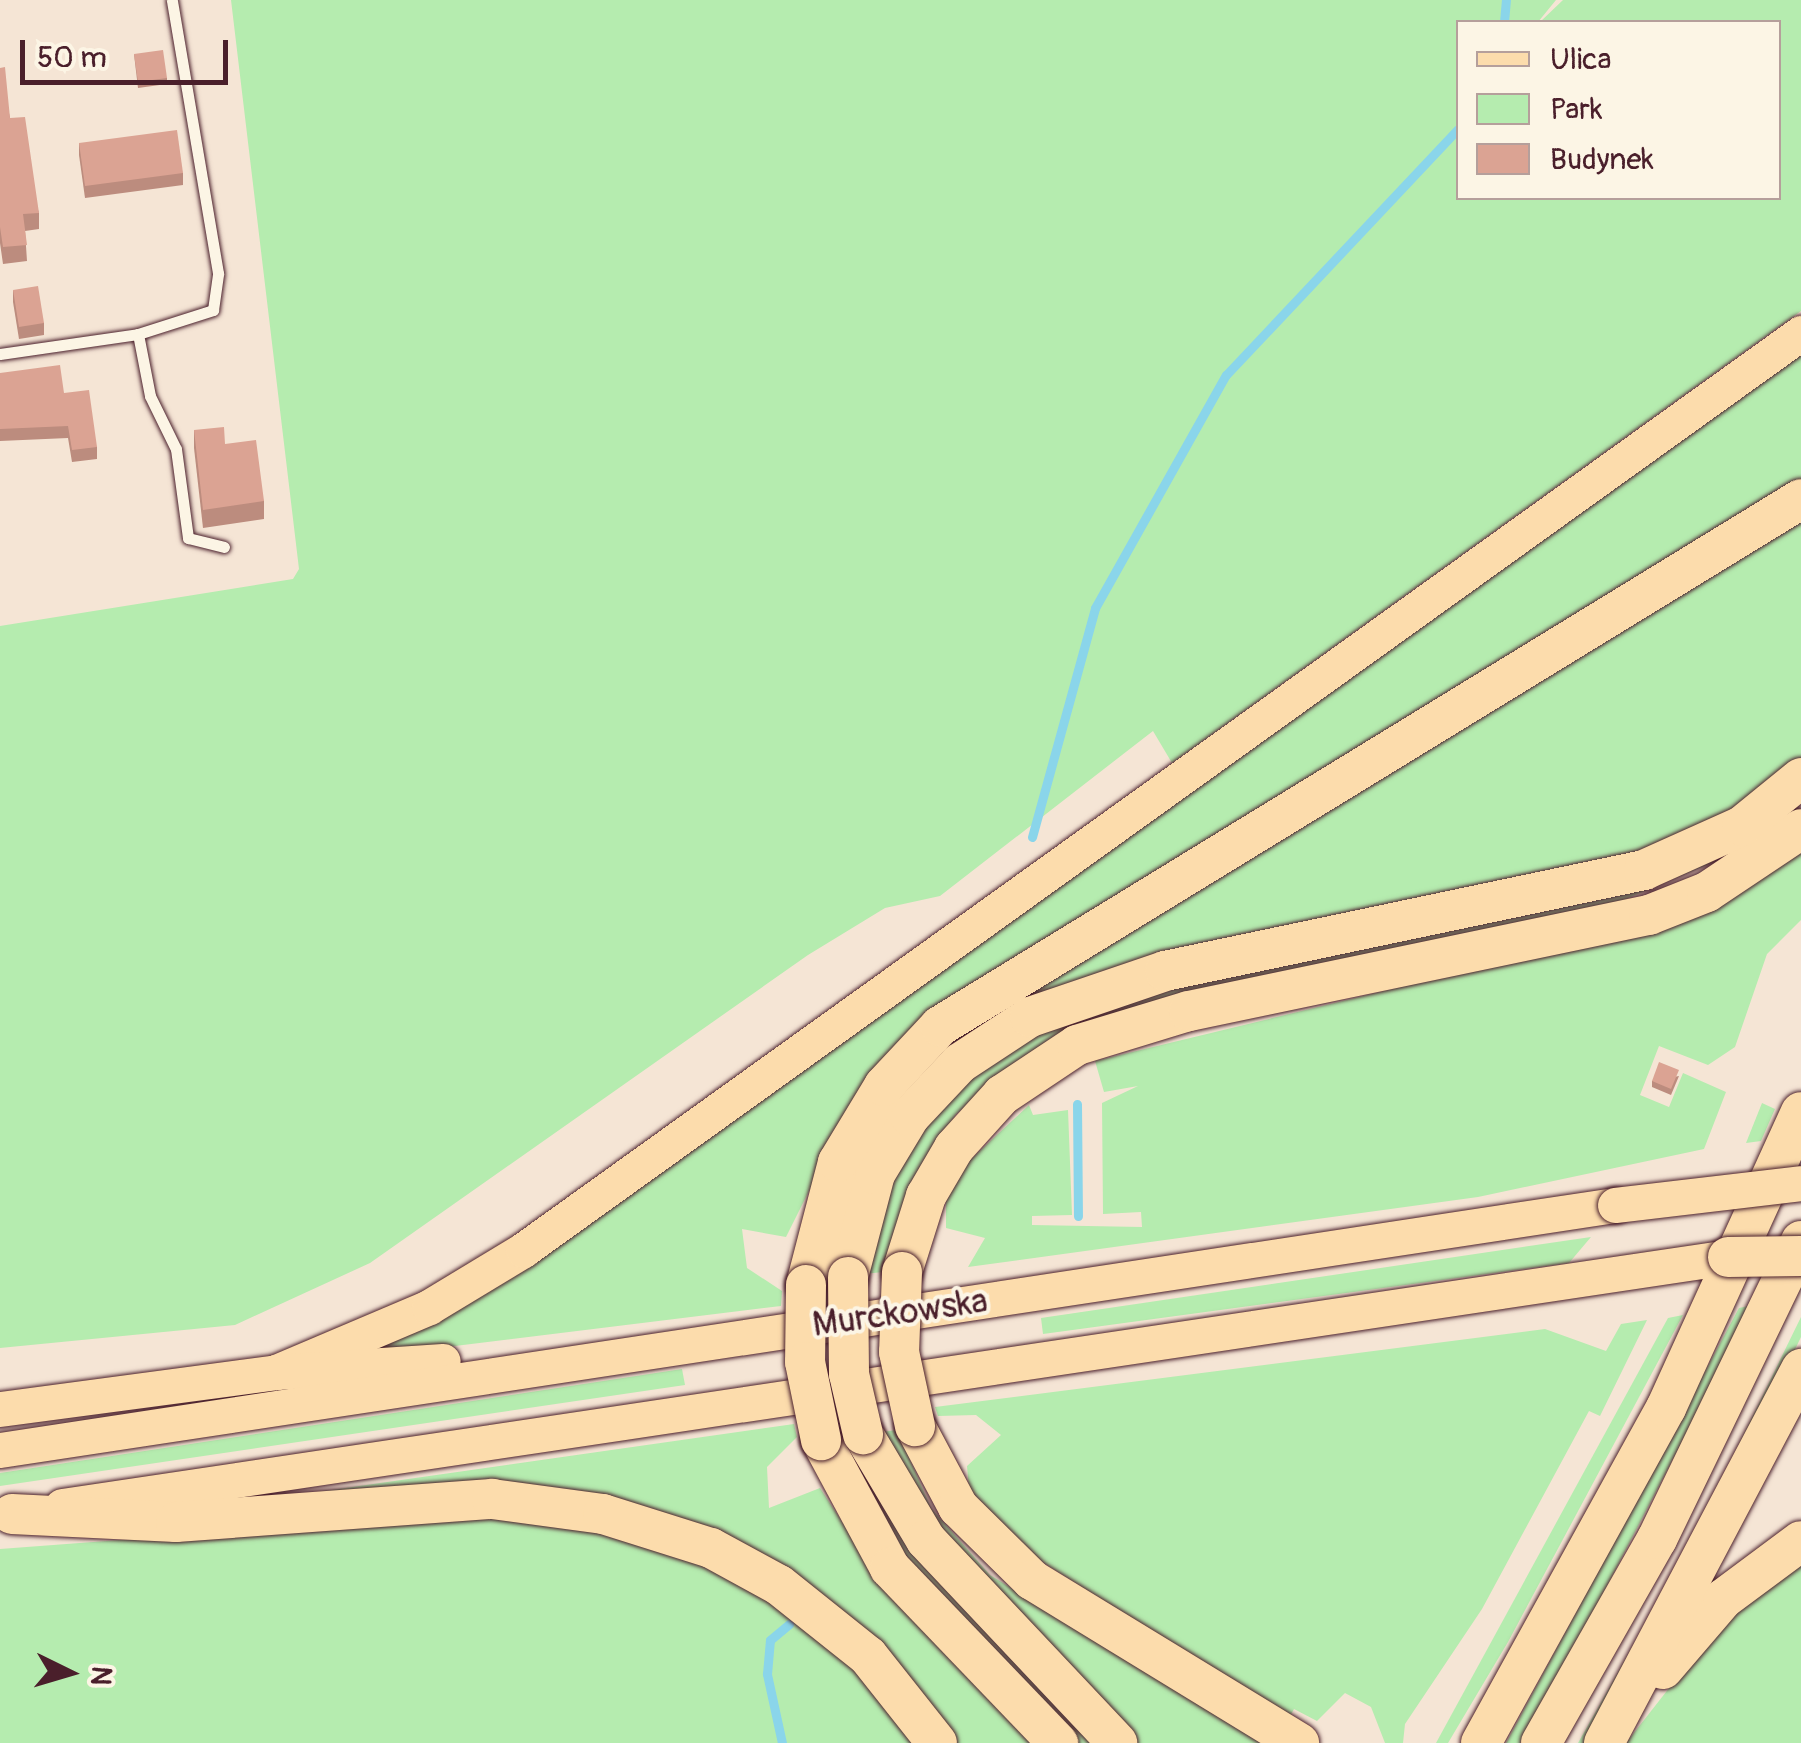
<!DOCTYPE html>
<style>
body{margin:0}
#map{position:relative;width:1801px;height:1743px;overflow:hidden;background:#f5e5d5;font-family:Pangolin,sans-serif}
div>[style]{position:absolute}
.green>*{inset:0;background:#b5ecaf}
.stream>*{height:9px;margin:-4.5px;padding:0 4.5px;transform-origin:4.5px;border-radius:4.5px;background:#8ad5ea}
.roads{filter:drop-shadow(0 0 2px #4a1f2b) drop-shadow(0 0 2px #4a1f2b)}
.lane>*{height:11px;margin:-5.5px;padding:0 5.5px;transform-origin:5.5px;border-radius:5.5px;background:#fcf5e5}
.primary>*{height:35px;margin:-17.5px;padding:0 17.5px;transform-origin:17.5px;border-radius:17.5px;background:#fcdcac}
.highway>*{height:40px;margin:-20px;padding:0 20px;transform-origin:20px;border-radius:20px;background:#fcdcac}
.bridges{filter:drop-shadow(0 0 2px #4a1f2b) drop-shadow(0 0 2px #4a1f2b)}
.primary-bridge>*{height:35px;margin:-17.5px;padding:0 17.5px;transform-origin:17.5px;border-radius:17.5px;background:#fcdcac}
.highway-bridge>*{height:40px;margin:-20px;padding:0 20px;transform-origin:20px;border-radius:20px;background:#fcdcac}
.wall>*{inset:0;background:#bc8c7e}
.building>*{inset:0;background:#dba393}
span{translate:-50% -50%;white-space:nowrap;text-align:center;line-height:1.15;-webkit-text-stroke:8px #fcf5e5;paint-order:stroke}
.street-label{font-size:35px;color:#4a1f2b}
.legend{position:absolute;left:1456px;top:20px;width:325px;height:180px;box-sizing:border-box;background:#fcf5e5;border:2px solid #b59f9b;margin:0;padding:12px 18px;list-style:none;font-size:30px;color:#4a1f2b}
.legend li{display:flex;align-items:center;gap:20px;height:50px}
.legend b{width:50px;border:2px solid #b59f9b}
.north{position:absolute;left:20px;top:1623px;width:100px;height:100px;-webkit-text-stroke:8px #fcf5e5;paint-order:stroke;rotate:95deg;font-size:28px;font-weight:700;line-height:40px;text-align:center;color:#4a1f2b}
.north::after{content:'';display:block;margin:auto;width:35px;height:45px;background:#4a1f2b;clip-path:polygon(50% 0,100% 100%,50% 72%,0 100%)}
.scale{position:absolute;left:20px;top:40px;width:208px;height:45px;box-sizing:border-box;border:5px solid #4a1f2b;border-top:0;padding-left:12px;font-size:30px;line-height:35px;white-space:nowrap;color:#4a1f2b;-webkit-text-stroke:8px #fcf5e5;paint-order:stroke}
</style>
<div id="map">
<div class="green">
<div style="clip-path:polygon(231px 0,1556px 0,1538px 22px,1458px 22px,1458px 198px,1778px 198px,1778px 22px,1540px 22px,1563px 0,1801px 0,1801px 311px,1172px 763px,1153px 731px,940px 896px,885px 908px,808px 955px,370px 1263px,235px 1325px,0 1348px,0 626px,293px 579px,299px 569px)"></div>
<div style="clip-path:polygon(1801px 355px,1801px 484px,1012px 961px,814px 1181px,786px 1237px,742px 1229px,747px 1268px,782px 1291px,781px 1306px,357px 1358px,522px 1272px)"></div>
<div style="clip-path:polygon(1801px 515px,1801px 758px,1751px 802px,1651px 853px,1011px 1010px,827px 1239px,939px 1048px)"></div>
<div style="clip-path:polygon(1801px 853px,1801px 920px,1767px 954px,1735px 1047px,1708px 1065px,1659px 1046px,1640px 1095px,1669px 1107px,1683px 1073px,1726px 1092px,1704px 1149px,1478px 1197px,968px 1267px,985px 1238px,946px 1228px,946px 1201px,968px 1162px,1029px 1105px,1033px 1115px,1068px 1110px,1072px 1215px,1032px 1216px,1032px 1225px,1142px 1227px,1141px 1212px,1103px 1214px,1102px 1103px,1138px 1086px,1104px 1092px,1095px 1061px,1702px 914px)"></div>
<div style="clip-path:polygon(1721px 859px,1614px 904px,1180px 995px,1067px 1031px,956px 1114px,912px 1182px,883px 1272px,864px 1274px,883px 1201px,924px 1126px,994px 1057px,1100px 1004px)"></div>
<div style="clip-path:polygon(1762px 1103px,1775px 1109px,1761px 1141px,1746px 1143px)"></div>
<div style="clip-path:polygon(1591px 1237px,1569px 1263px,1043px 1334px,1041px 1318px)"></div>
<div style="clip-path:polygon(1753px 1305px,1569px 1659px,1520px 1743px,1506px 1743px,1739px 1308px)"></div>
<div style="clip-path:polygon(1683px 1315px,1508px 1642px,1448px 1743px,1436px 1743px,1668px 1318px)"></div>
<div style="clip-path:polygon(1801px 1317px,1801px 1337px,1735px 1473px,1588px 1743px,1578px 1743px,1689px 1546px)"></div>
<div style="clip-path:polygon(1647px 1320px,1600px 1416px,1589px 1411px,1482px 1609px,1405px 1724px,1403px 1743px,1385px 1743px,1371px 1707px,1345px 1693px,1317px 1721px,1294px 1709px,1289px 1718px,1036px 1558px,969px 1489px,967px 1466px,1001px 1435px,976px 1415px,938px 1416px,935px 1407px,1545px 1329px,1606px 1351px,1621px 1324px)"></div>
<div style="clip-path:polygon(682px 1369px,685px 1385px,0 1486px,0 1473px)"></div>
<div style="clip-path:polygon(794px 1424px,797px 1437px,767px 1467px,769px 1508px,820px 1488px,850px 1534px,1042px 1743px,955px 1743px,754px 1554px,317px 1492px)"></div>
<div style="clip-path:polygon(897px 1430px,931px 1508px,990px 1575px,1261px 1743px,1134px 1743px,942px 1536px,881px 1432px)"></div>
<div style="clip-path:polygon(852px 1437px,1098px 1743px,1078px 1743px,893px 1546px,836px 1438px)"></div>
<div style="clip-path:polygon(437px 1516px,562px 1521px,683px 1551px,818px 1629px,922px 1743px,0 1743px,0 1549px)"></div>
<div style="clip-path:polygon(1801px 1558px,1801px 1743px,1626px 1743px,1724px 1618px)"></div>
</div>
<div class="stream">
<div style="left:1504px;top:22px;width:22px;rotate:-85deg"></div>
<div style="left:1032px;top:837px;width:238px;rotate:-74.6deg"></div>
<div style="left:1095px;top:608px;width:267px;rotate:-60.7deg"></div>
<div style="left:1226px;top:375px;width:338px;rotate:-46.7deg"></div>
<div style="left:1077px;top:1104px;width:112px;rotate:89.5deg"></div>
<div style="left:782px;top:1743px;width:71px;rotate:-102.3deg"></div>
<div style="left:767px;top:1674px;width:34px;rotate:-85deg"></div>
<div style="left:770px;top:1640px;width:25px;rotate:-40deg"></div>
</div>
<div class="roads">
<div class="lane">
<div style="left:138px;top:334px;width:63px;rotate:79deg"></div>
<div style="left:150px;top:396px;width:59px;rotate:63.9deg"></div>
<div style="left:176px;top:449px;width:90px;rotate:82.3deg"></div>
<div style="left:188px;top:538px;width:37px;rotate:14deg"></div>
<div style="left:0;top:354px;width:139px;rotate:-8.2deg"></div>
<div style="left:138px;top:334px;width:79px;rotate:-17.7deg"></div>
<div style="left:213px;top:310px;width:37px;rotate:-82deg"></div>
<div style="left:218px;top:273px;width:277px;rotate:-99.6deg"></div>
</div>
<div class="primary">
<div style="left:276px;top:1372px;width:166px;rotate:-23deg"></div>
<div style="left:429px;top:1307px;width:110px;rotate:-31.2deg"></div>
<div style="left:523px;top:1250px;width:1573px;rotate:-35.66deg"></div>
<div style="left:0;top:1409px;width:278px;rotate:-7.6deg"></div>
<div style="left:276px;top:1372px;width:167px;rotate:-3.8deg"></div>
<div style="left:0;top:1450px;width:1633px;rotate:-8.63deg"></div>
<div style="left:62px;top:1506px;width:1685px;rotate:-8.5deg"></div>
</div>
<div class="highway">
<div style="left:902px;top:1272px;width:80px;rotate:-72.5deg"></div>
<div style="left:926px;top:1196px;width:56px;rotate:-59.7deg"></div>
<div style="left:954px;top:1148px;width:72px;rotate:-47.8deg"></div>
<div style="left:1002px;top:1095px;width:90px;rotate:-33.7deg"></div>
<div style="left:1077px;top:1045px;width:117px;rotate:-16.9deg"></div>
<div style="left:1189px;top:1011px;width:470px;rotate:-11.8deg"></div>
<div style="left:1649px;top:915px;width:62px;rotate:-21.6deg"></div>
<div style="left:1707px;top:892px;width:113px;rotate:-33.8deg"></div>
<div style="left:848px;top:1277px;width:106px;rotate:-75.3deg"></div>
<div style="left:875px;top:1174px;width:68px;rotate:-58.9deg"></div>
<div style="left:910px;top:1116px;width:73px;rotate:-46.7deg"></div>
<div style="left:960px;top:1063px;width:84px;rotate:-33.3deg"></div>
<div style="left:1030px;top:1017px;width:143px;rotate:-18.8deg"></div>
<div style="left:1165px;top:971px;width:490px;rotate:-11.9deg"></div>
<div style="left:1644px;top:870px;width:107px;rotate:-24.2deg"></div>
<div style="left:1742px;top:826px;width:76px;rotate:-39.1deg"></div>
<div style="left:806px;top:1285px;width:127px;rotate:-75.4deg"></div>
<div style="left:838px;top:1162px;width:89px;rotate:-58.8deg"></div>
<div style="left:884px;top:1086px;width:82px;rotate:-47deg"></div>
<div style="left:940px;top:1026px;width:1009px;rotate:-31.47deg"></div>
<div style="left:915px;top:1426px;width:92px;rotate:62deg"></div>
<div style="left:958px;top:1507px;width:104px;rotate:44.6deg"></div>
<div style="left:1032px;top:1580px;width:313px;rotate:31.4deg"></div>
<div style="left:863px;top:1434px;width:123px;rotate:59.3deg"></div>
<div style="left:926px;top:1540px;width:279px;rotate:46.7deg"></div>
<div style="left:821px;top:1440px;width:145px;rotate:61.7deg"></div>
<div style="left:890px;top:1568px;width:243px;rotate:46.2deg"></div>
<div style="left:12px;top:1514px;width:164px;rotate:2.8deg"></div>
<div style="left:176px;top:1522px;width:317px;rotate:-4.2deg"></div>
<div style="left:492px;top:1499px;width:112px;rotate:7.7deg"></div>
<div style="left:603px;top:1514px;width:113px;rotate:17.5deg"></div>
<div style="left:711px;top:1548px;width:77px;rotate:28.6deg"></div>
<div style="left:779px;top:1585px;width:114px;rotate:38.6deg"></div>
<div style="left:868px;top:1656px;width:111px;rotate:51.6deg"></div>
<div style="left:1663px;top:1669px;width:92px;rotate:-49.4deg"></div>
<div style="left:1723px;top:1599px;width:97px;rotate:-36.6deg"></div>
<div style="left:1481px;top:1743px;width:383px;rotate:-61.1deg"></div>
<div style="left:1666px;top:1408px;width:325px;rotate:-65.5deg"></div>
<div style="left:1541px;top:1743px;width:235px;rotate:-60.4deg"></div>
<div style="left:1657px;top:1539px;width:331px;rotate:-64.2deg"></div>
<div style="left:1604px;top:1743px;width:423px;rotate:-62.2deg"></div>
</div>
</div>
<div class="bridges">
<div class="primary-bridge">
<div style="left:1615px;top:1205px;width:187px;rotate:-6.7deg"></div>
</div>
<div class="highway-bridge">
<div style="left:1728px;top:1257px;width:73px;rotate:-0.8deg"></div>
<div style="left:902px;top:1272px;width:80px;rotate:92.1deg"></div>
<div style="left:899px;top:1352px;width:76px;rotate:77.8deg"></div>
<div style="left:848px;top:1277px;width:97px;rotate:89.4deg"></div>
<div style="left:849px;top:1374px;width:62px;rotate:76.9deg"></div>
<div style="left:806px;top:1285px;width:77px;rotate:90.7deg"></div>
<div style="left:805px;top:1362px;width:80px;rotate:78.4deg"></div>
</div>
</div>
<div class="wall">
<div style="clip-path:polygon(134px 54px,167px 78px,167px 84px,138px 88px)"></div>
<div style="clip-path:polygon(0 68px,10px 118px,39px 213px,39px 229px,25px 231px,27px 261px,3px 264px,0 243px)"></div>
<div style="clip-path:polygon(79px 143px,183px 173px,183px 185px,85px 198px,79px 155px)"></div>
<div style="clip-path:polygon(13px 290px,44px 323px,44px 335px,19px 339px,13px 302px)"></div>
<div style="clip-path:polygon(0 373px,64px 393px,97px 447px,97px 459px,72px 462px,68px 438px,0 441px)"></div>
<div style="clip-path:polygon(194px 430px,225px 444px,264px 501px,264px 519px,203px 528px,194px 448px)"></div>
<div style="clip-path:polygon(1679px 1076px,1671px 1095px,1652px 1087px,1652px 1081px)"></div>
</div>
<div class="building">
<div style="clip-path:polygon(163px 50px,167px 78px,138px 82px,134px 54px)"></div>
<div style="clip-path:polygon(5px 67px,10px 118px,25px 117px,39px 213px,23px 214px,27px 245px,3px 247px,0 227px,0 68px)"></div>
<div style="clip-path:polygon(177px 130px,183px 173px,85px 186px,79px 143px)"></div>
<div style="clip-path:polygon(38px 286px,44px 323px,19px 327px,13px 290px)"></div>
<div style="clip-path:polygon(60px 365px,64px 393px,89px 390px,97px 447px,72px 450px,68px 426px,0 429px,0 373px)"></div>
<div style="clip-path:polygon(224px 427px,225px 444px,256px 440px,264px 501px,203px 510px,194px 430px)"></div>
<div style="clip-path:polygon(1659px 1062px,1679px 1070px,1671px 1089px,1652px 1081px)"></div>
</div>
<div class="street-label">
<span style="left:900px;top:1313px;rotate:-8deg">Murckowska</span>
</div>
<ul class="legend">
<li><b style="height:12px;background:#fcdcac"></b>Ulica</li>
<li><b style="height:28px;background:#b5ecaf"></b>Park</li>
<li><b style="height:28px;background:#dba393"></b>Budynek</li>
</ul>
<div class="north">N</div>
<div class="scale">50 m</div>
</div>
